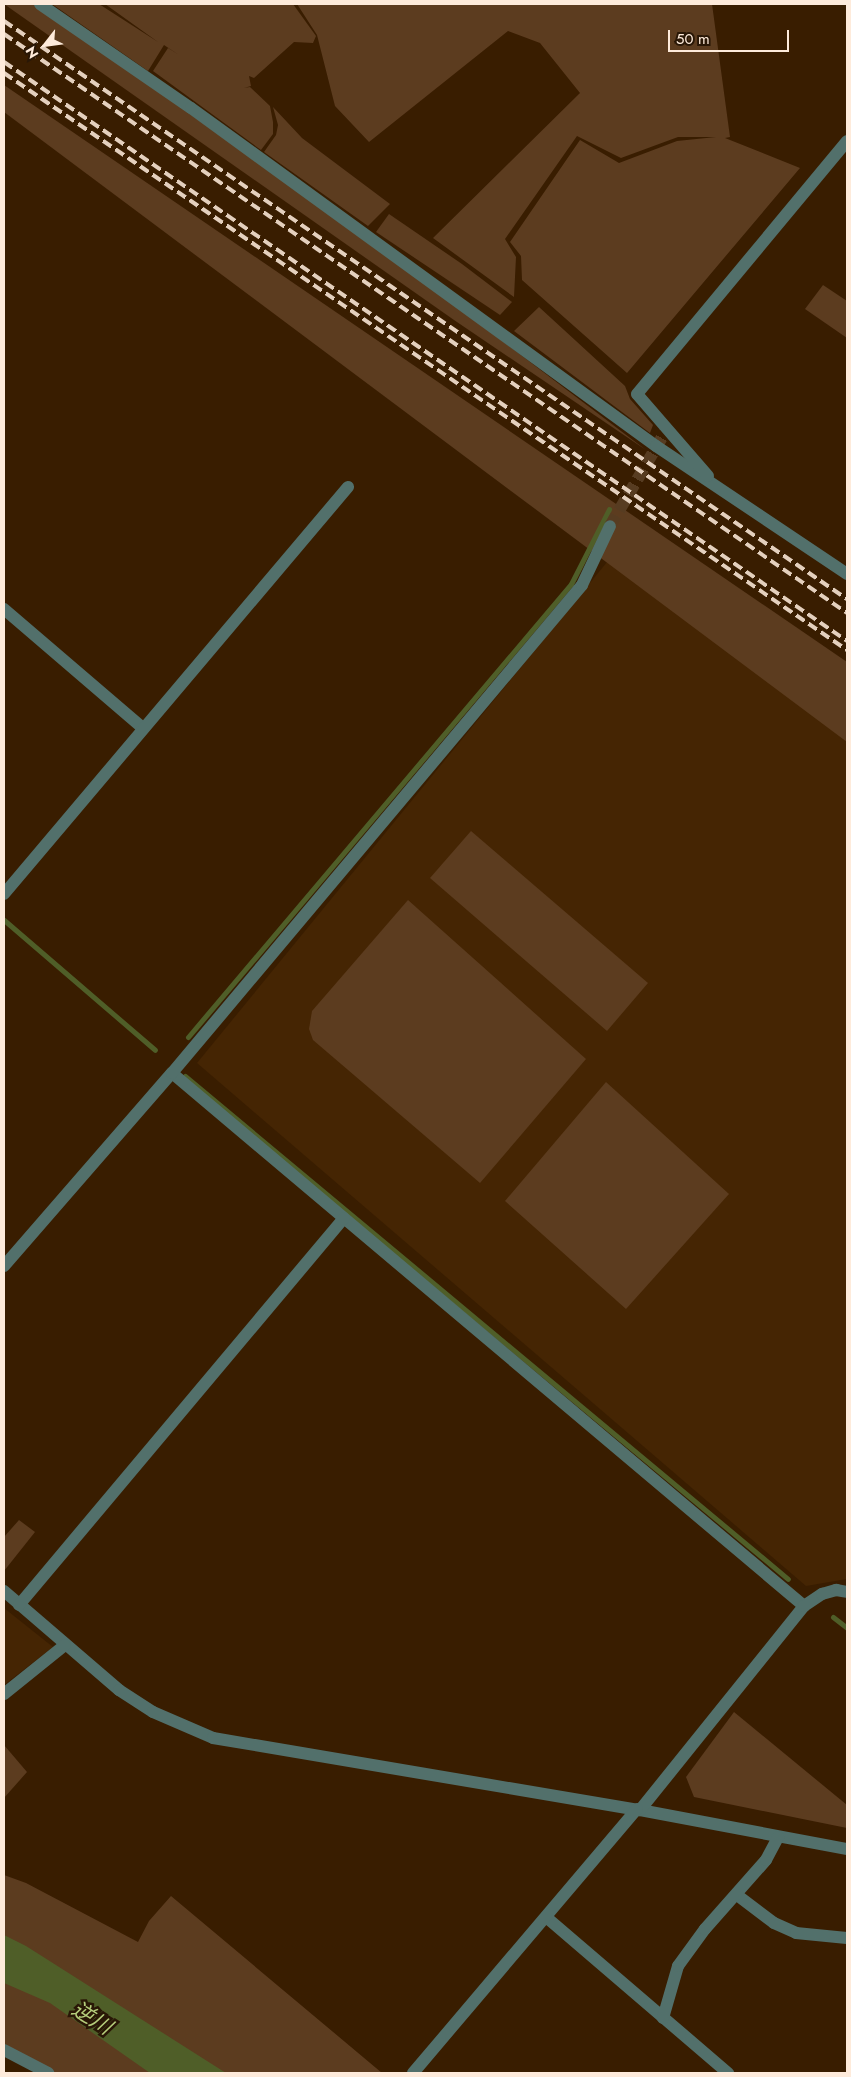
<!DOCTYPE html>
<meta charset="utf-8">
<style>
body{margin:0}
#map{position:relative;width:851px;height:2077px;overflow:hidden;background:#391d00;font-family:Jost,"Noto Sans JP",sans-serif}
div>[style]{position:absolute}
.built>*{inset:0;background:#452503}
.green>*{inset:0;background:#5c3c1f}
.water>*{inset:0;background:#4f5e28}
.stream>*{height:5px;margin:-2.5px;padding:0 2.5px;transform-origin:2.5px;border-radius:2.5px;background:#4f5e28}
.minor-tunnel>*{height:12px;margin-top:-6px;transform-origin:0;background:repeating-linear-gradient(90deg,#573c21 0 12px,transparent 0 18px)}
.minor>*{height:12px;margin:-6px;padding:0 6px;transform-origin:6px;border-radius:6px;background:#52706b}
.rail>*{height:4px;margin-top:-2px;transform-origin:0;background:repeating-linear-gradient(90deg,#e4d0be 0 10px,transparent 0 15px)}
span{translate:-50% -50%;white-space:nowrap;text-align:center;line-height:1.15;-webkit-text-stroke:5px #291706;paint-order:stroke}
.water-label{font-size:21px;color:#b5cd7b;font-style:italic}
.frame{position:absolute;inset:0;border:5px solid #feebdb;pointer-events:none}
.north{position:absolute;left:20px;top:20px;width:50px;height:50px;-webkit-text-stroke:4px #291706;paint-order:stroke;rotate:240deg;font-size:14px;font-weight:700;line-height:20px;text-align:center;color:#feebdb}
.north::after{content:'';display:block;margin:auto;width:18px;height:22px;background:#feebdb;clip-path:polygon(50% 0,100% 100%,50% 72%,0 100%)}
.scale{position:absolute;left:668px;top:30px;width:121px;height:22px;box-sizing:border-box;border:2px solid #feebdb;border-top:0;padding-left:6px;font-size:15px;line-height:18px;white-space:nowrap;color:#feebdb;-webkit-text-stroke:4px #291706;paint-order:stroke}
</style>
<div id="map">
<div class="built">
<div style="clip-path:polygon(621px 545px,847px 701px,847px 1579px,806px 1586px,197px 1063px)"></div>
<div style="clip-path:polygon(4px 1608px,53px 1647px,4px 1685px)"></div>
</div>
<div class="green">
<div style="clip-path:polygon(4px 4px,33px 4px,118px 62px,463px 311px,646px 450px,454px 320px)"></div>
<div style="clip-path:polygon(52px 4px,99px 4px,158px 42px,105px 4px,293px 4px,316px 36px,313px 43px,294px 42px,254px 78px,249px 76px,251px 86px,244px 88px,250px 87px,270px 106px,273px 122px,273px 134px,261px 150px,153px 71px,168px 48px,179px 55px,164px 45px,148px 71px)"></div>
<div style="clip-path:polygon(297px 4px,712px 4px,730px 137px,725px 138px,800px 168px,627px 373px,522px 280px,521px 256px,510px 242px,580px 140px,619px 163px,677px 141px,716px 137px,678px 137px,621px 158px,577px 136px,505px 239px,516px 257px,514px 297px,433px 238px,580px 93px,540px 43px,508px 31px,369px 142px,335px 106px,317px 35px)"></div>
<div style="clip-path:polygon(4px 85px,847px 662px,847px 742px,4px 112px)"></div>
<div style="clip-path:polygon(273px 107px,302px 138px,390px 204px,368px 226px,264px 152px,276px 135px,278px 125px)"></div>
<div style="clip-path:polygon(389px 214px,462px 264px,512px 302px,500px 315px,376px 232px)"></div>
<div style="clip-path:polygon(823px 285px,847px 301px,847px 338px,805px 309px)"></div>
<div style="clip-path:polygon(539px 307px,625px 386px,630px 399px,653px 425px,650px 433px,514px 331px)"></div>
<div style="clip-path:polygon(471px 831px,648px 983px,607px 1031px,430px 878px)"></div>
<div style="clip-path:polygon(408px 900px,586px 1059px,480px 1183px,313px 1040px,309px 1029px,312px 1011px)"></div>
<div style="clip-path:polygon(606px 1082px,729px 1194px,626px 1309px,505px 1201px)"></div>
<div style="clip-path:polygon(19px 1520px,35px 1532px,4px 1571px,4px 1537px)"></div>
<div style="clip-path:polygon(734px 1712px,847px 1805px,847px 1828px,694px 1797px,686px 1777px)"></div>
<div style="clip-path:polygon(4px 1745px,27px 1772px,4px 1798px)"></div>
<div style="clip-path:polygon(4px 1875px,26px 1883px,138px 1942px,149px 1921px,171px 1896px,382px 2073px,48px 2073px,4px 2051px)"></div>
</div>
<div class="water">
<div style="clip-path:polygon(4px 1935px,26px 1946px,226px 2073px,150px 2073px,50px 2003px,4px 1983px)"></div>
</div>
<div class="stream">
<div style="left:4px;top:920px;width:199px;rotate:40.7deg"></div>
<div style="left:188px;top:1037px;width:593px;rotate:-49.79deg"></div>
<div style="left:571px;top:584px;width:84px;rotate:-63.1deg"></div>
<div style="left:185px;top:1076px;width:785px;rotate:39.83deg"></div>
<div style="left:833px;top:1617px;width:18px;rotate:38deg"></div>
</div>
<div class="minor-tunnel">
<div style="left:610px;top:526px;width:115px;rotate:-59.6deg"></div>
</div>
<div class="minor">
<div style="left:40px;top:4px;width:183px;rotate:34.6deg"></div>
<div style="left:191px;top:108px;width:575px;rotate:36.01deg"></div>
<div style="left:656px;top:446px;width:230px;rotate:33.8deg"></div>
<div style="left:708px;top:476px;width:108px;rotate:-130.9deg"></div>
<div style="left:637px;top:394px;width:329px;rotate:-50.3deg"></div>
<div style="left:4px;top:609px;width:183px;rotate:40.6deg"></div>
<div style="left:4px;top:894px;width:533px;rotate:-49.8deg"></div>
<div style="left:172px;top:1073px;width:827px;rotate:40.14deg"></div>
<div style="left:4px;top:1266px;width:256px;rotate:-49deg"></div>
<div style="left:172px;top:1073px;width:637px;rotate:-49.96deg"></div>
<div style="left:582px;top:585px;width:65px;rotate:-64.6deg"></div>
<div style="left:4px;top:1591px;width:152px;rotate:40.7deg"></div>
<div style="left:119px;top:1690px;width:40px;rotate:32.9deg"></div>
<div style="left:153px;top:1712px;width:65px;rotate:23.4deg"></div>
<div style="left:213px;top:1738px;width:433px;rotate:9.6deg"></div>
<div style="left:640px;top:1810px;width:211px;rotate:10.7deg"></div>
<div style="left:19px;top:1605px;width:505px;rotate:-49.98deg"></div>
<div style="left:4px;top:1694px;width:78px;rotate:-38.8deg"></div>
<div style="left:640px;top:1810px;width:262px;rotate:-51.2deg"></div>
<div style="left:804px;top:1606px;width:22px;rotate:-34deg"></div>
<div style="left:822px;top:1594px;width:15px;rotate:-16deg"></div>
<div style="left:836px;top:1590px;width:11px;rotate:10deg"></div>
<div style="left:737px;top:1895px;width:46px;rotate:37.1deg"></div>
<div style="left:774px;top:1923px;width:24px;rotate:24deg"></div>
<div style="left:796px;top:1933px;width:51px;rotate:5.6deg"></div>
<div style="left:546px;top:1917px;width:240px;rotate:40.6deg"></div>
<div style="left:663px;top:2018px;width:54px;rotate:-73.9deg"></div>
<div style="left:678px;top:1966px;width:46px;rotate:-53.9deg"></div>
<div style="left:705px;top:1929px;width:92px;rotate:-48.5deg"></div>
<div style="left:766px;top:1860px;width:26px;rotate:-62deg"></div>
<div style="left:4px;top:2050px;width:50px;rotate:27.6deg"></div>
<div style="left:413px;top:2073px;width:346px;rotate:-49.7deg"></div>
</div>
<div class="rail">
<div style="left:4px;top:21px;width:1022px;rotate:34.44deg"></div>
<div style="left:4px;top:34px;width:1023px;rotate:34.48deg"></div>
<div style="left:4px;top:62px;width:1023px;rotate:34.48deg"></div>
<div style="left:4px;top:73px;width:1022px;rotate:34.39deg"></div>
</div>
<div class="water-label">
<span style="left:92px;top:2018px;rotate:32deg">逆川</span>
</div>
<div class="frame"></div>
<div class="north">N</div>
<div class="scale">50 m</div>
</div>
